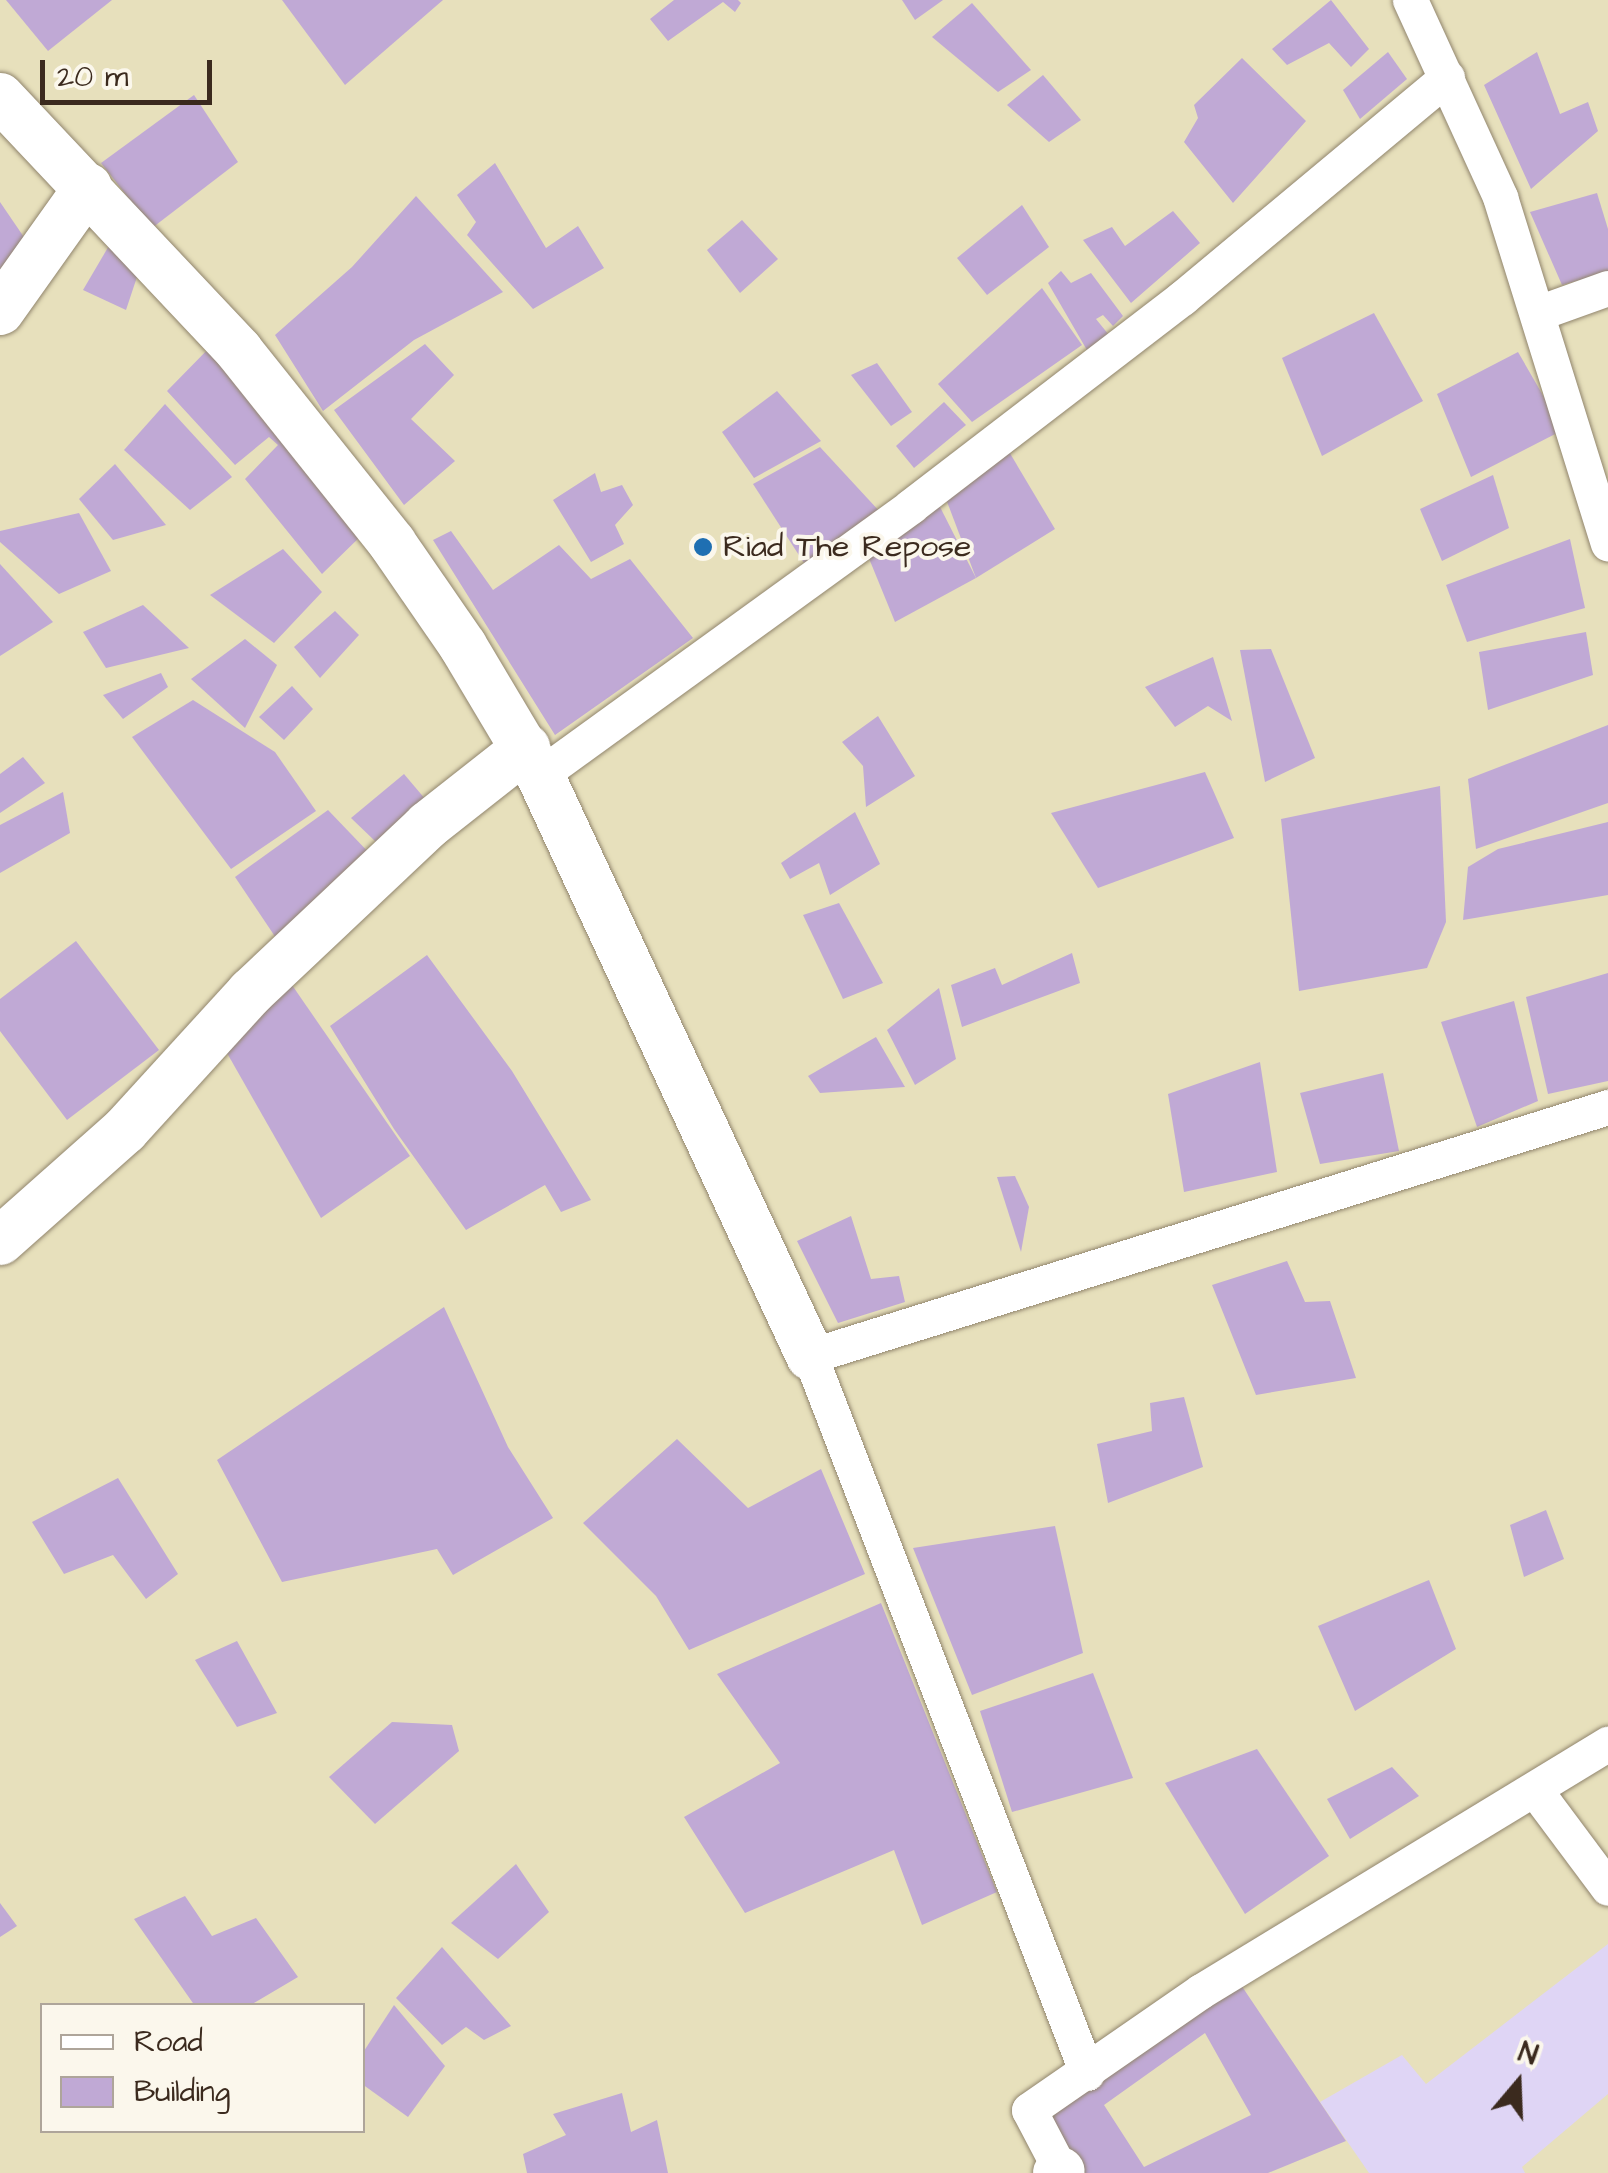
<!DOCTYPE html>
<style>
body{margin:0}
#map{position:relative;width:1608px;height:2173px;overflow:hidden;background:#e7e0bc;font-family:"Architects Daughter",sans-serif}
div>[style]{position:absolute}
.built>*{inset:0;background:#dfd5f5}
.building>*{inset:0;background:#c0a9d5}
.roads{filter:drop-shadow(0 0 2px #91856d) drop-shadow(0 0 2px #91856d)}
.pedestrian>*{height:35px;margin:-17.5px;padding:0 17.5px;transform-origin:17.5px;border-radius:17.5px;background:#fff}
.minor>*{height:48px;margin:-24px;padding:0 24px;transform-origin:24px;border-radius:24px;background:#fff}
.dots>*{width:28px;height:28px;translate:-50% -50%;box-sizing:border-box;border:5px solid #fbf7ec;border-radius:50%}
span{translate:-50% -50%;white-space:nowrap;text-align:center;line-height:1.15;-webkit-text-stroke:8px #fbf7ec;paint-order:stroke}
.poi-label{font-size:32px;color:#3b2a1e}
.left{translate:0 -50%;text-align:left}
.legend{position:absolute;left:40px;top:2003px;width:325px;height:130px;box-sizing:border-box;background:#fbf7ec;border:2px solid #aea59a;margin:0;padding:12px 18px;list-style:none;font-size:30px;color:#3b2a1e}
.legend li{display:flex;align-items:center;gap:20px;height:50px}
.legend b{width:50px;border:2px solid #aea59a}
.north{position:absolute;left:1468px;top:2033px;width:100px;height:100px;-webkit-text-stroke:8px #fbf7ec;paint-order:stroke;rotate:19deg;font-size:28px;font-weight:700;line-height:40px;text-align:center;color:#3b2a1e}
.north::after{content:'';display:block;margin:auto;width:35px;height:45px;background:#3b2a1e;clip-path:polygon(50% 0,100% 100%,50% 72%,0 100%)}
.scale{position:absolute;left:40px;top:60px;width:172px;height:45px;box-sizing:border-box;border:5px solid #3b2a1e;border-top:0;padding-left:12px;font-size:30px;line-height:35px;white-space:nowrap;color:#3b2a1e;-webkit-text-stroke:8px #fbf7ec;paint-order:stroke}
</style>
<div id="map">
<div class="built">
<div style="clip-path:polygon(1608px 1944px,1608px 2094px,1522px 2167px,1525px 2173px,1369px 2173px,1320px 2102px,1402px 2055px,1426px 2084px)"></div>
</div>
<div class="building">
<div style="clip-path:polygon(6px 0,112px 0,48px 51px)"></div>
<div style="clip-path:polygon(282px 0,443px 0,345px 85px)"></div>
<div style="clip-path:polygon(674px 0,738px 0,741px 3px,735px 12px,723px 2px,668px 41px,650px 19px)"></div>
<div style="clip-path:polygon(902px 0,943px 0,915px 20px)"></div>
<div style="clip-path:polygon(1331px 0,1369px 49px,1351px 67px,1329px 43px,1287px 65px,1272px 49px)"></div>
<div style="clip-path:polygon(972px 3px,1031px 70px,998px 92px,932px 37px)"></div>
<div style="clip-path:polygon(1388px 52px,1407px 79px,1360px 119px,1343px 90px)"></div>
<div style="clip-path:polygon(1537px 52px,1560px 114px,1588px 102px,1598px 131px,1531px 189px,1484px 85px)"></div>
<div style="clip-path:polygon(1242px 58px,1306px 121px,1233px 203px,1184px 142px,1198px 118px,1194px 105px)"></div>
<div style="clip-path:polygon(1043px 75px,1081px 120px,1049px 142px,1007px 105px)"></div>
<div style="clip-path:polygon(194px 95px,238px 162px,152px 228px,101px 163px)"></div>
<div style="clip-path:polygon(495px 163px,546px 248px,578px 226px,604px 268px,533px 309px,467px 235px,476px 222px,457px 195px)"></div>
<div style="clip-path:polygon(1597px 193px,1608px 229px,1608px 272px,1562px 285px,1530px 212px)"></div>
<div style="clip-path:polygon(416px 196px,503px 292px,414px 340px,323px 411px,275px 335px,352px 267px)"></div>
<div style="clip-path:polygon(0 202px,30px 246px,0 291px)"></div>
<div style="clip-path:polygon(1022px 205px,1049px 247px,987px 295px,957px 258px)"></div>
<div style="clip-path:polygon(1173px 211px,1200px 243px,1131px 303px,1083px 240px,1112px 227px,1125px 246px)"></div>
<div style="clip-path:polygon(742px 220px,778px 259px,740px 293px,707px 250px)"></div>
<div style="clip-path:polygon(110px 244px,139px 271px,126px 310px,83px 290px)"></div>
<div style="clip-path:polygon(1061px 271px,1071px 283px,1091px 273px,1123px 316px,1113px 326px,1103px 315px,1096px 319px,1113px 340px,1091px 357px,1048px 283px)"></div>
<div style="clip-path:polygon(1042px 288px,1082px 345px,972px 422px,938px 384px)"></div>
<div style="clip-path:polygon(1374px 313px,1423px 401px,1322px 456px,1282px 358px)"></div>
<div style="clip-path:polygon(216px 341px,367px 530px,322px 574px,245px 479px,278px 445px,269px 437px,235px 465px,167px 391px)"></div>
<div style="clip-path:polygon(425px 344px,454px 375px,411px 419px,455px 461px,404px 505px,334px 410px)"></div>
<div style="clip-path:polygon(1518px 352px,1563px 430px,1471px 477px,1437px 394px)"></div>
<div style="clip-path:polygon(877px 363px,912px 412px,891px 426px,851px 375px)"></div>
<div style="clip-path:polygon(777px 391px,821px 441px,754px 478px,722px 432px)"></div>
<div style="clip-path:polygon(944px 402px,966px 425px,914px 468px,896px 446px)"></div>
<div style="clip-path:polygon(165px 404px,232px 477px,190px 510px,124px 450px)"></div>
<div style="clip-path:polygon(820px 447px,881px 513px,804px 563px,753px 484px)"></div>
<div style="clip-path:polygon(1008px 450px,1055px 529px,976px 578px,946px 499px)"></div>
<div style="clip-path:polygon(115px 464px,166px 525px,113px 540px,79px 499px)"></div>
<div style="clip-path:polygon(595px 473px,601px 492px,622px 485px,633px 505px,615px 525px,624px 544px,591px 562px,553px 500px)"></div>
<div style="clip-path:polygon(1493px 475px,1509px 528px,1442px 561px,1420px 509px)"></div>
<div style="clip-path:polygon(937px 501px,976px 578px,895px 622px,868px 556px)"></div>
<div style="clip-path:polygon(79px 513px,111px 571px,59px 594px,0 542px,0 531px)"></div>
<div style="clip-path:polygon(451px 531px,493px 590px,559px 545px,591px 579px,630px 559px,693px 638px,555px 735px,433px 540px)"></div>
<div style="clip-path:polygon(1570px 539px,1585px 608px,1467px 642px,1446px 585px)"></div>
<div style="clip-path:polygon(283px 549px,322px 592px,274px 643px,210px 595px)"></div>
<div style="clip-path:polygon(0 564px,53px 622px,0 656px)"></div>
<div style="clip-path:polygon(143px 605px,189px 648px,106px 668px,83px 632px)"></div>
<div style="clip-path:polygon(335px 611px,359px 635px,320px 678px,294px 647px)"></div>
<div style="clip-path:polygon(1586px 632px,1593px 675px,1488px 710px,1479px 652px)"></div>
<div style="clip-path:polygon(245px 639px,277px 665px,245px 728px,191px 679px)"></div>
<div style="clip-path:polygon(1271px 649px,1315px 758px,1265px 782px,1240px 650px)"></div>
<div style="clip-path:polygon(1213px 657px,1232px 721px,1208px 706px,1175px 727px,1145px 687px)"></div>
<div style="clip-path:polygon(161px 673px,168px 687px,123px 719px,103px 695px)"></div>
<div style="clip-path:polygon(292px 686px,313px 709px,284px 740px,259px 717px)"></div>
<div style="clip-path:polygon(193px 700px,275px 752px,316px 811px,231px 869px,132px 737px)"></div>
<div style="clip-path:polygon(878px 716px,915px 776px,866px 807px,863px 766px,842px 742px)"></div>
<div style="clip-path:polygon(1608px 725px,1608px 803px,1476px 849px,1468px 779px)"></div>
<div style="clip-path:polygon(23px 757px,45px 783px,0 813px,0 774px)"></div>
<div style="clip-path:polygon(1205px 772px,1234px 838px,1098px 888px,1051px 813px)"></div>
<div style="clip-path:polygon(404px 774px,426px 800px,376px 842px,351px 818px)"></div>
<div style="clip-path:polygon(1440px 786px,1446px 922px,1427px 968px,1299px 991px,1281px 819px)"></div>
<div style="clip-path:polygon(63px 792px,70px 833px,0 873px,0 825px)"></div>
<div style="clip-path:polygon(328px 810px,374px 858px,276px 938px,235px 877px)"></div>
<div style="clip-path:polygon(855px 812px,880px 864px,830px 895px,819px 863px,790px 879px,781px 863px)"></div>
<div style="clip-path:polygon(1608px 822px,1608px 895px,1463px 920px,1468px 867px,1498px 849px)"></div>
<div style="clip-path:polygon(839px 903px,883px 983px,843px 999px,803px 915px)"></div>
<div style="clip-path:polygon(76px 941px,159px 1050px,67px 1120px,0 1031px,0 999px)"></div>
<div style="clip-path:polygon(1072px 953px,1080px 983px,962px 1027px,951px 985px,995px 968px,1002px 985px)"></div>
<div style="clip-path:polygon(427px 955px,512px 1071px,591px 1200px,561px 1212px,545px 1185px,466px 1230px,394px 1129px,330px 1026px)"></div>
<div style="clip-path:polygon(283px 972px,410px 1156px,321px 1218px,223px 1046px)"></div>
<div style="clip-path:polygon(1608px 973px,1608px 1081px,1548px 1094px,1526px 997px)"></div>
<div style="clip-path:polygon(939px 988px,956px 1059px,915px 1085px,887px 1030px)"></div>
<div style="clip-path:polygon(1514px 1001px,1538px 1101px,1477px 1127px,1441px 1022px)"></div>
<div style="clip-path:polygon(876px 1037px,905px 1087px,820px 1093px,808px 1076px)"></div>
<div style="clip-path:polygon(1260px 1062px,1277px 1172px,1184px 1192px,1168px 1094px)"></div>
<div style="clip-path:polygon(1383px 1073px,1399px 1151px,1320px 1164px,1300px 1093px)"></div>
<div style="clip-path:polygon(1015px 1176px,1029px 1207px,1021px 1252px,997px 1177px)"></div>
<div style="clip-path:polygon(851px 1216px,871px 1279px,899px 1276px,905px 1302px,838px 1323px,797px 1241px)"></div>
<div style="clip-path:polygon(1287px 1261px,1305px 1302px,1330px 1301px,1356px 1378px,1256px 1395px,1212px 1285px)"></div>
<div style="clip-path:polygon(444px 1307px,508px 1447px,553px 1518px,453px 1575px,437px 1549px,282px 1582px,217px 1460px)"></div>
<div style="clip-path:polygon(1184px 1397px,1203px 1467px,1108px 1503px,1097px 1444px,1152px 1431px,1150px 1403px)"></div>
<div style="clip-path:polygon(677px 1439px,748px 1508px,821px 1469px,865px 1574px,689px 1650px,656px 1596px,583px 1523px)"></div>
<div style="clip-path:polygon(118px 1478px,178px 1574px,146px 1599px,113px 1555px,64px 1574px,32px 1522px)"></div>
<div style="clip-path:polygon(1546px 1510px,1564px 1559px,1524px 1577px,1510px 1525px)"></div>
<div style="clip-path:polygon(1055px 1526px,1083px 1653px,972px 1695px,913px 1548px)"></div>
<div style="clip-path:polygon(1429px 1580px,1456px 1649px,1355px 1711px,1318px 1626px)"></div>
<div style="clip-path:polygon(881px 1603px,997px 1892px,922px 1925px,894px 1850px,745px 1913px,684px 1817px,780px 1763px,717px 1674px)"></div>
<div style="clip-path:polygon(237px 1641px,277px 1713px,237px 1727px,195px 1660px)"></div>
<div style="clip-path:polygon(1093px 1673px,1133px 1778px,1012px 1812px,980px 1711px)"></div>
<div style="clip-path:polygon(392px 1722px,452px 1725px,459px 1751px,375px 1824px,329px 1777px)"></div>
<div style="clip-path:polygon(1257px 1749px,1329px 1856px,1245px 1914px,1165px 1783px)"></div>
<div style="clip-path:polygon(1392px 1767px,1419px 1796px,1350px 1839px,1327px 1799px)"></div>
<div style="clip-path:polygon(516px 1864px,549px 1912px,498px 1959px,451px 1923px)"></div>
<div style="clip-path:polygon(185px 1896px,212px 1936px,256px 1918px,298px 1977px,249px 2006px,195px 2006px,134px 1919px)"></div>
<div style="clip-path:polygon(0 1903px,17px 1926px,0 1937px)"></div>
<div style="clip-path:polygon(442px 1947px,511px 2026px,484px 2040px,466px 2027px,442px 2045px,396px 1998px)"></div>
<div style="clip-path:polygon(evenodd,1239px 1982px,1346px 2141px,1268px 2173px,1085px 2173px,1043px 2107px,1239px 1982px,1205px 2033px,1251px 2115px,1144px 2167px,1104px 2105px,1205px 2033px)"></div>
<div style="clip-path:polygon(394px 2005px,445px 2066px,408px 2117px,362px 2084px,362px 2054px)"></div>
<div style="clip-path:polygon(622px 2093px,631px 2132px,657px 2120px,668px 2173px,527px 2173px,523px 2154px,566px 2135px,553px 2114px)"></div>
</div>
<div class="roads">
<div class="pedestrian">
<div style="left:1410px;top:0;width:217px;rotate:65.4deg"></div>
<div style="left:1500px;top:197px;width:363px;rotate:72.7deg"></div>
<div style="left:1538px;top:313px;width:74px;rotate:-19.7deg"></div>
<div style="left:540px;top:775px;width:458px;rotate:-35.9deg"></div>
<div style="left:911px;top:506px;width:342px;rotate:-37.5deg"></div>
<div style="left:1182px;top:298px;width:345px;rotate:-39.8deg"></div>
<div style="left:1535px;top:1790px;width:122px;rotate:53.3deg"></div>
<div style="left:1087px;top:2073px;width:769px;rotate:-111.12deg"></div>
<div style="left:810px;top:1356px;width:836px;rotate:-17.33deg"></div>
<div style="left:1062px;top:2173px;width:71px;rotate:-117.6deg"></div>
<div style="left:1029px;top:2110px;width:209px;rotate:-34.7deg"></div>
<div style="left:1201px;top:1991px;width:476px;rotate:-31.3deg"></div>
</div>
<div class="minor">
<div style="left:0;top:97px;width:349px;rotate:46.7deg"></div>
<div style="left:239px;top:351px;width:246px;rotate:51.4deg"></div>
<div style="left:392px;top:543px;width:125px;rotate:55.4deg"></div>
<div style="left:463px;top:646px;width:150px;rotate:59.2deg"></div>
<div style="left:540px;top:775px;width:641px;rotate:65.07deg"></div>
<div style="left:0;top:311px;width:152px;rotate:-54.6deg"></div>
<div style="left:0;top:1241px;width:167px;rotate:-41.6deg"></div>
<div style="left:125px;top:1130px;width:187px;rotate:-47.6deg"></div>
<div style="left:251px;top:992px;width:243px;rotate:-43.3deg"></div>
<div style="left:428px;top:825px;width:125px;rotate:-38.2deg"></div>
<div style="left:1057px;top:2173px;width:4px;rotate:-27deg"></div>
</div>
</div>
<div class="dots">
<div style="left:703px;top:547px;background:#1f6fb2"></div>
</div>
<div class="poi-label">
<span class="left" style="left:723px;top:547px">Riad The Repose</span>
</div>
<ul class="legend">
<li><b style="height:12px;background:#fff"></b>Road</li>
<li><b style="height:28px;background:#c0a9d5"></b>Building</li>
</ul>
<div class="north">N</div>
<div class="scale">20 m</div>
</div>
